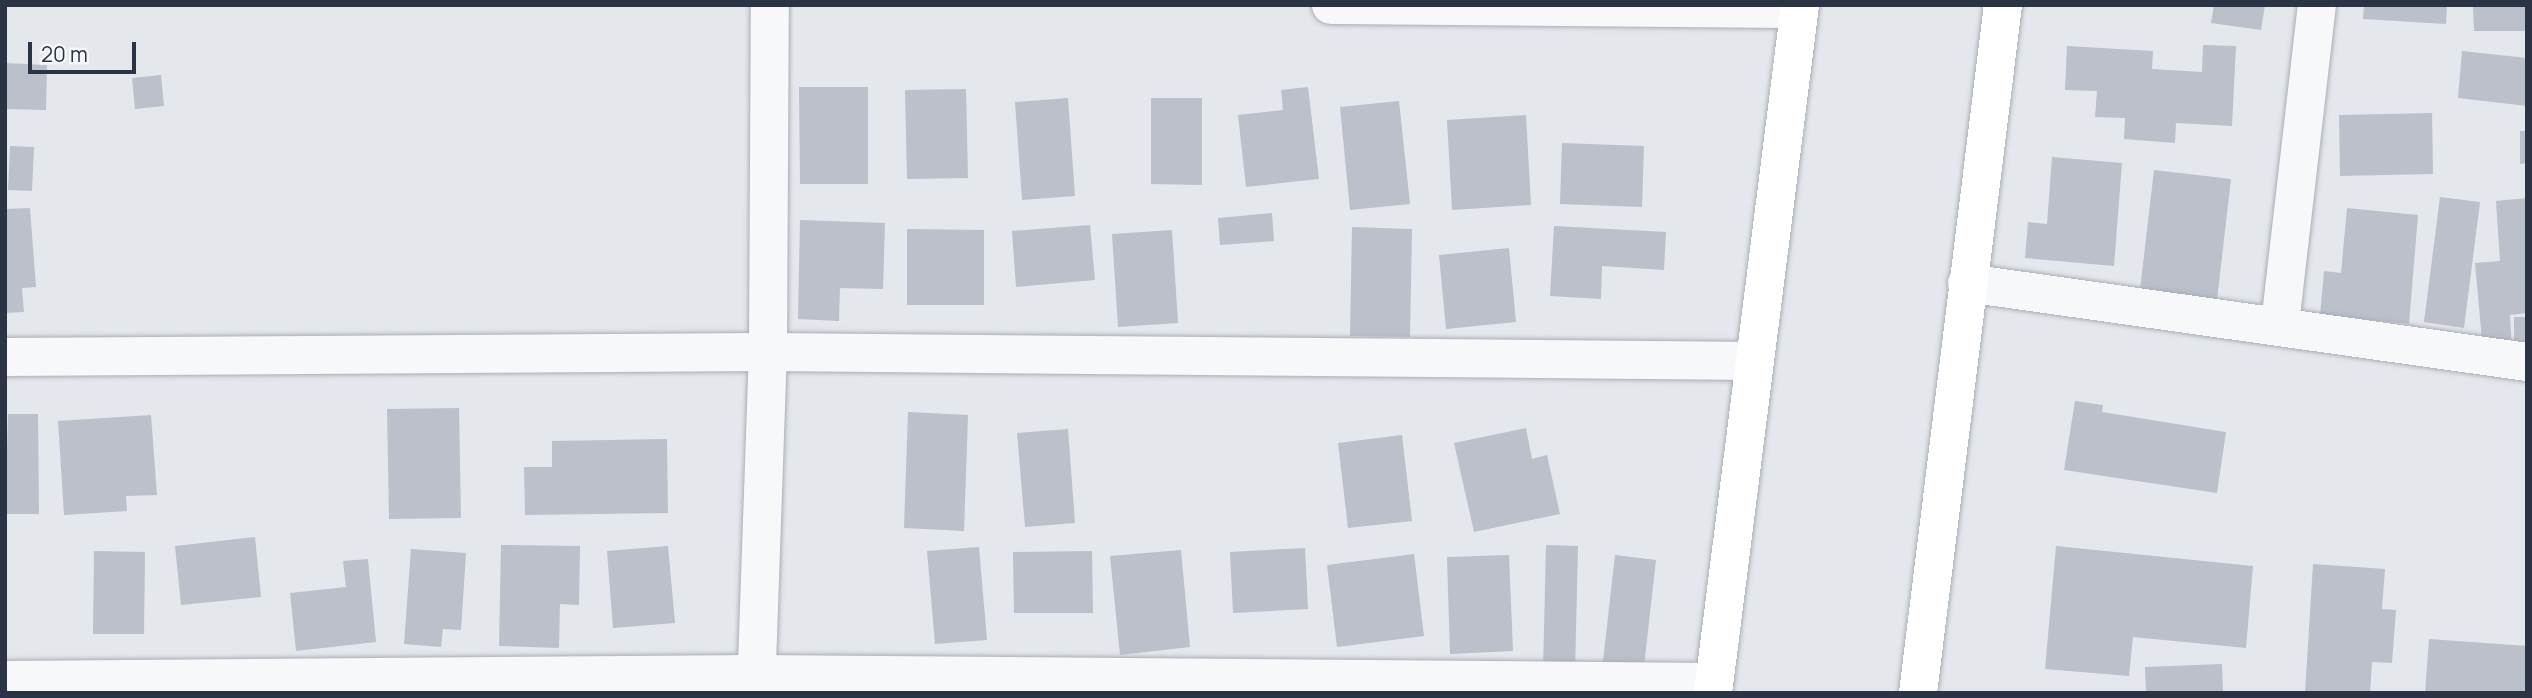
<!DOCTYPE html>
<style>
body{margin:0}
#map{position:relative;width:2532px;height:698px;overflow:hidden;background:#e4e7ec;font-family:Manrope,sans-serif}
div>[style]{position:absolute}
.building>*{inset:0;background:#bbc0ca}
.roads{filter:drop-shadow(0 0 2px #a9aeb7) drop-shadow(0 0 2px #a9aeb7)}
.minor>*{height:38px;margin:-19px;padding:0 19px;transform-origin:19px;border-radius:19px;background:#f7f8fa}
.secondary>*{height:38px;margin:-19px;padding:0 19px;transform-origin:19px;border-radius:19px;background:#fff}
span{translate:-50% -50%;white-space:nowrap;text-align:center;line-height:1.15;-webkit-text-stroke:5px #f4f6f9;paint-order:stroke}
.frame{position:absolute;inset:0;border:7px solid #2b3445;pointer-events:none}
.scale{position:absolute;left:28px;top:42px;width:108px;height:32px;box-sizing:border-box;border:4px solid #2b3445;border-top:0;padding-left:9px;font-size:21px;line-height:24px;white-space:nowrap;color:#2b3445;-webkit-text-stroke:5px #f4f6f9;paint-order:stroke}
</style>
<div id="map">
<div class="building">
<div style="clip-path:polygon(2214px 5px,2265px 5px,2261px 30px,2211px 23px)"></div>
<div style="clip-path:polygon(2364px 5px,2447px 5px,2446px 24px,2363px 19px)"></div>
<div style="clip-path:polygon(2473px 5px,2527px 5px,2527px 31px,2474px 31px)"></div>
<div style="clip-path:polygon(2203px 45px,2236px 46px,2232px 126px,2176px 123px,2175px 143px,2124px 139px,2125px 118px,2095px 117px,2097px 91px,2065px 90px,2067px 46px,2153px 51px,2152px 69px,2202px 72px)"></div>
<div style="clip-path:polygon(2462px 51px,2527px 58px,2527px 106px,2458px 98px)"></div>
<div style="clip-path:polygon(5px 63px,47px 65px,46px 110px,5px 109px)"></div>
<div style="clip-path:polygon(161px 75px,164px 106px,135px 109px,132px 78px)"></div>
<div style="clip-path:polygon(799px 87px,868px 87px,868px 184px,800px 184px)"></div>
<div style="clip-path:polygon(1308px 87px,1319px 179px,1246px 187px,1238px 115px,1283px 110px,1281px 90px)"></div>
<div style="clip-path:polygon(966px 89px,968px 178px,907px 179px,905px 90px)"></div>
<div style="clip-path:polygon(1068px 98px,1075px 196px,1022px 200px,1015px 102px)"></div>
<div style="clip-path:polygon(1151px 98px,1202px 98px,1202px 185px,1151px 184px)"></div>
<div style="clip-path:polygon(1399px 101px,1410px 204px,1350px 210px,1340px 107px)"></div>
<div style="clip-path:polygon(2432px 113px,2433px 174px,2340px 176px,2339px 115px)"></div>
<div style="clip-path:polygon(1526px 115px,1531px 205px,1452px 210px,1447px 120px)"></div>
<div style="clip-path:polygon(2520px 131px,2527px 131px,2527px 163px,2520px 164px)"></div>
<div style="clip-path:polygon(1562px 143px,1644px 146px,1642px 207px,1560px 204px)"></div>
<div style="clip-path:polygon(10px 146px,34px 147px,32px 191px,8px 190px)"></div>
<div style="clip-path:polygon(2052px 157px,2122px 163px,2114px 266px,2025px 258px,2028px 222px,2047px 224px)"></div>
<div style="clip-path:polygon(2154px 170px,2231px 179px,2217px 300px,2140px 290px)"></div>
<div style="clip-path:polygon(2440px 197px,2480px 202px,2464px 328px,2424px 322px)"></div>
<div style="clip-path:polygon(2527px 198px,2527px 313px,2510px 315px,2512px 349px,2483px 351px,2475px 263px,2500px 261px,2496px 201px)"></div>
<div style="clip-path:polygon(30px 208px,36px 287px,22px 288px,24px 312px,5px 313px,5px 209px)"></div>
<div style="clip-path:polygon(2347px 208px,2418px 215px,2409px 324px,2320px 315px,2324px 271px,2341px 273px)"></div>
<div style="clip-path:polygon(1272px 213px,1274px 241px,1220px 245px,1218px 218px)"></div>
<div style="clip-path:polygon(800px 220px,885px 223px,883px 289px,840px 288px,839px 321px,798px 319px)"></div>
<div style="clip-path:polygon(1090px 225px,1095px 280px,1016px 287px,1012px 231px)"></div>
<div style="clip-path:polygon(1554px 226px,1666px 232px,1664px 270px,1602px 266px,1601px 299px,1550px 296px)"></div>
<div style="clip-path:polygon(1352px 227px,1412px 229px,1410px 337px,1350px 336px)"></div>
<div style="clip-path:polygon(907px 229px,984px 230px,984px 305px,907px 305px)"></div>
<div style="clip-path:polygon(1172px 230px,1178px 323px,1118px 327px,1112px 234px)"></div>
<div style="clip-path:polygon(1509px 248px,1516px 322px,1446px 329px,1439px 255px)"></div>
<div style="clip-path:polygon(2514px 317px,2527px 317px,2527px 346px,2514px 346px)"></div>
<div style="clip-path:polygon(2075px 401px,2103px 405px,2102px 412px,2226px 432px,2217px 493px,2064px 470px)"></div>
<div style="clip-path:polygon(459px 408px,461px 518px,389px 519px,387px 409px)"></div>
<div style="clip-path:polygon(908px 412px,968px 415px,964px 531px,904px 528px)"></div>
<div style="clip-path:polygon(8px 414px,38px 414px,39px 514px,5px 514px)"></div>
<div style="clip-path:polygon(151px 415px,157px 495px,126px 496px,127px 511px,64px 515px,58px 421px)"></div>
<div style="clip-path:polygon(1526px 428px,1532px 459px,1547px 455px,1560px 514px,1474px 532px,1454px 443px)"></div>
<div style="clip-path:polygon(1068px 429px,1075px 523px,1025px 527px,1017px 433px)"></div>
<div style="clip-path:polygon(1402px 435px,1412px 521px,1348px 528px,1338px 443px)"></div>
<div style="clip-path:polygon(667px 439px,668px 513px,525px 515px,524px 467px,552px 467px,552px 441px)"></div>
<div style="clip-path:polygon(255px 537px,261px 597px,181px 605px,175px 546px)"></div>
<div style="clip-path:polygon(501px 545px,580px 546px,579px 605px,560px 604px,559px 648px,499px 646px)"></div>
<div style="clip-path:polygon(1546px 545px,1578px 546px,1575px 672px,1543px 671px)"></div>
<div style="clip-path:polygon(668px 546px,675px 623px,613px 628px,607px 551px)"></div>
<div style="clip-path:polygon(2056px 546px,2253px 566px,2246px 648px,2133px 637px,2129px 676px,2045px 669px)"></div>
<div style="clip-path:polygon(979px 547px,987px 640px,935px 644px,927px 551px)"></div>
<div style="clip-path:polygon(1305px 548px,1308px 609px,1233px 613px,1230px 552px)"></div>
<div style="clip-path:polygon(411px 549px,466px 553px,461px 630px,443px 629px,441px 647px,404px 644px)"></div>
<div style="clip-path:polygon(1181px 550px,1190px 647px,1120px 655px,1110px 556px)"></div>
<div style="clip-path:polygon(94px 551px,145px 552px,144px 634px,93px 634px)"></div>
<div style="clip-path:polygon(1092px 551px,1093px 613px,1014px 613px,1013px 552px)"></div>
<div style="clip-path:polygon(1414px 554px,1424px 636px,1337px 647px,1327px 565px)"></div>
<div style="clip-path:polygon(1509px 555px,1513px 651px,1450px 654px,1447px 557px)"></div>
<div style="clip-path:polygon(1615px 555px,1656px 560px,1643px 675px,1602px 670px)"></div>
<div style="clip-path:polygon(368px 559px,376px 642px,296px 651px,290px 593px,346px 587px,343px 561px)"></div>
<div style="clip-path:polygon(2313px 564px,2385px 569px,2382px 609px,2396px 610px,2392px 663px,2372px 662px,2370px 693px,2305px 693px)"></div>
<div style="clip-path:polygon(2429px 639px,2527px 646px,2527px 693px,2425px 693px)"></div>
<div style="clip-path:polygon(2222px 664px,2223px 693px,2146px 693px,2145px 667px)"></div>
</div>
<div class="roads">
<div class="minor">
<div style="left:1331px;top:5px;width:468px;rotate:0.5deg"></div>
<div style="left:1967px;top:283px;width:566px;rotate:8.03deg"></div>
<div style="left:2280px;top:324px;width:321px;rotate:-83.4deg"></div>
<div style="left:5px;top:357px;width:763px;rotate:-0.38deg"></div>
<div style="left:768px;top:352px;width:987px;rotate:0.52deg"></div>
<div style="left:5px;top:680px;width:751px;rotate:-0.46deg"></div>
<div style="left:756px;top:674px;width:958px;rotate:0.48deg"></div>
<div style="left:756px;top:693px;width:341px;rotate:-88deg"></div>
<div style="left:768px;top:352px;width:347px;rotate:-89.7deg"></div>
</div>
<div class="secondary">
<div style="left:1713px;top:693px;width:693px;rotate:-82.79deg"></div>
<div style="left:1918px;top:693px;width:693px;rotate:-82.96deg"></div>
</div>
</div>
<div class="frame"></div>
<div class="scale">20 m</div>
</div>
